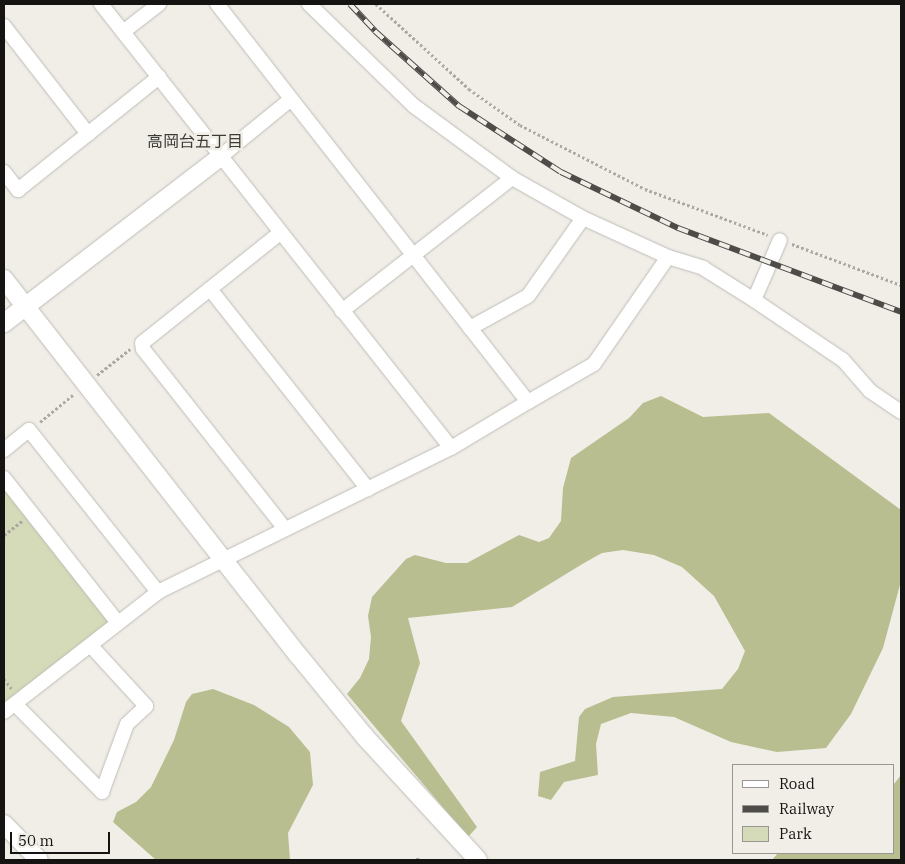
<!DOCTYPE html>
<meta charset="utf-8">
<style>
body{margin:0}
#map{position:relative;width:905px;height:864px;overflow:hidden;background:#f1eee8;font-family:"IBM Plex Serif","Noto Sans JP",serif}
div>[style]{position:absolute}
.green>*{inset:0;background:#d5dab8}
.forest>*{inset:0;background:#b8be8f}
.path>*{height:2.5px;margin-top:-1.25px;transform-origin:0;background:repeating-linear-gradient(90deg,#aba9a4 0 2.5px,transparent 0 5px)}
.roads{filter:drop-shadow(0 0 1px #bebcb6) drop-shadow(0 0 1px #bebcb6)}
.minor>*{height:14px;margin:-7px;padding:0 7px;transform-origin:7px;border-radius:7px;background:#fff}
.tertiary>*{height:18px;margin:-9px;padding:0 9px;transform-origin:9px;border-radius:9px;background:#fff}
.rail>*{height:5.5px;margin-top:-2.75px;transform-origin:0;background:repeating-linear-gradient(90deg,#f1eee8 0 11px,#4e4c49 0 22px);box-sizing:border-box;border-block:1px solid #4e4c49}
span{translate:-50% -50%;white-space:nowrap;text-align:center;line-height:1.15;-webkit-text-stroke:5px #f1eee8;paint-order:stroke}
.neighbourhood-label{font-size:16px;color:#3d3b36}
.frame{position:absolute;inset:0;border:5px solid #151412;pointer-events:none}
.legend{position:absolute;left:732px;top:764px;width:162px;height:90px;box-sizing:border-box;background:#f1eee8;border:1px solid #999792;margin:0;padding:6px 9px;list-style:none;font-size:15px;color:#151412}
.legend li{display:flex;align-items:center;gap:10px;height:25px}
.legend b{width:25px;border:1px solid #999792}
.scale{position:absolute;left:10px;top:832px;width:100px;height:22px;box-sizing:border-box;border:2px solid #151412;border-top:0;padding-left:6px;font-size:15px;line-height:18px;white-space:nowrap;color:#151412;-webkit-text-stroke:4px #f1eee8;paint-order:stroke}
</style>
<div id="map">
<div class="green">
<div style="clip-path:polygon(4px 485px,111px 621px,4px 703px)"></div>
</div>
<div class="forest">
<div style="clip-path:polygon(661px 396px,703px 417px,769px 413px,901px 510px,901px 581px,883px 648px,851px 714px,826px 748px,777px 752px,731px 742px,674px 717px,631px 713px,601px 724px,596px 744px,598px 775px,564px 782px,551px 800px,538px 796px,540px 772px,575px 761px,579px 717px,585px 709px,613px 697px,722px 689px,738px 669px,745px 651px,714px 596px,682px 567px,654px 555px,623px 550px,602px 553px,584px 563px,512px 607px,408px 618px,420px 663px,401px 721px,477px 827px,468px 837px,347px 694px,360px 678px,369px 659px,371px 637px,368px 616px,372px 597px,406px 559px,415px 555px,446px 563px,467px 563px,519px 535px,539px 542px,549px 538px,561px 521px,563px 488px,571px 458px,629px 418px,643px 403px)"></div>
<div style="clip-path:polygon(213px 689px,254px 705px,289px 727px,310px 752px,313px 785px,288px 833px,290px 860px,156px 860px,113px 822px,117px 812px,136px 802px,151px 787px,174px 740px,186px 702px,192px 694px)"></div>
<div style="clip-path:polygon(901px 775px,901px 860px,772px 860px,778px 853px,894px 853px,894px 784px)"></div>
</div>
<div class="path">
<div style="left:376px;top:4px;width:126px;rotate:42.4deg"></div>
<div style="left:469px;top:89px;width:62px;rotate:35.2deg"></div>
<div style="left:520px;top:125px;width:140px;rotate:27.1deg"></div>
<div style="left:645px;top:189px;width:131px;rotate:20.5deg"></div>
<div style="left:792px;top:244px;width:116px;rotate:20.6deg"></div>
<div style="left:97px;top:375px;width:42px;rotate:-38.2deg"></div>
<div style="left:40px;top:422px;width:44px;rotate:-39.5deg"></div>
<div style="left:4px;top:535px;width:23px;rotate:-38deg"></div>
<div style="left:4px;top:679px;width:13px;rotate:51deg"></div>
<div style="left:417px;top:860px;width:4px;rotate:-76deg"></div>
</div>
<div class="roads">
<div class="minor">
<div style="left:101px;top:4px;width:565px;rotate:51.75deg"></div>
<div style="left:309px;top:4px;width:146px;rotate:44.2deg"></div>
<div style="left:414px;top:106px;width:122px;rotate:36.3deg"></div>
<div style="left:512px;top:178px;width:216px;rotate:142deg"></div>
<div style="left:4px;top:26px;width:137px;rotate:52.1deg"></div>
<div style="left:123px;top:32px;width:46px;rotate:-37.9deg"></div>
<div style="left:220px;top:157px;width:90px;rotate:-39.2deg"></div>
<div style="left:4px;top:172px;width:23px;rotate:52deg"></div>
<div style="left:18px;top:190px;width:181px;rotate:-38.7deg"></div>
<div style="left:512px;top:178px;width:81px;rotate:29.4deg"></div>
<div style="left:583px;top:218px;width:94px;rotate:24.6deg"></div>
<div style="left:668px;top:257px;width:130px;rotate:124.7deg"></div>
<div style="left:594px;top:364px;width:76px;rotate:150.1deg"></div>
<div style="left:280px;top:233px;width:176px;rotate:141.4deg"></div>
<div style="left:142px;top:343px;width:6px;rotate:81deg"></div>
<div style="left:143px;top:349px;width:229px;rotate:51.7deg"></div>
<div style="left:668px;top:257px;width:37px;rotate:17deg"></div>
<div style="left:703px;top:268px;width:60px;rotate:32.1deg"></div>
<div style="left:754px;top:300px;width:107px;rotate:34deg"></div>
<div style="left:843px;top:360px;width:41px;rotate:48.9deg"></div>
<div style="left:870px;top:391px;width:37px;rotate:34deg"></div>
<div style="left:210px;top:289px;width:255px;rotate:51.7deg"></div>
<div style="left:754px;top:300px;width:65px;rotate:-66.6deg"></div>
<div style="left:470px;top:328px;width:66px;rotate:-28.9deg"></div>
<div style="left:528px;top:296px;width:95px;rotate:-54.8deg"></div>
<div style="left:4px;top:450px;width:32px;rotate:-39deg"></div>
<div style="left:29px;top:430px;width:207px;rotate:51.5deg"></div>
<div style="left:4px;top:478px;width:184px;rotate:51.8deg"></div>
<div style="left:15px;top:704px;width:124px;rotate:45.3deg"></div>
<div style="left:102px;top:792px;width:72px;rotate:-69.8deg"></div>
<div style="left:127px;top:724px;width:26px;rotate:-43deg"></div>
<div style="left:146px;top:706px;width:81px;rotate:-132.5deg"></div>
<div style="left:4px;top:712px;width:195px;rotate:-37.9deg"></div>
<div style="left:158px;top:592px;width:326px;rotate:-26.2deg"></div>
<div style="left:451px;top:448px;width:90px;rotate:-30.9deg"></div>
<div style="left:528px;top:402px;width:505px;rotate:-128deg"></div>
</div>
<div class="tertiary">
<div style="left:4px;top:279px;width:477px;rotate:52deg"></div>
<div style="left:298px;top:655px;width:106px;rotate:50.7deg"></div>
<div style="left:365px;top:737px;width:167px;rotate:47.4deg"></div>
<div style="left:4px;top:323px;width:272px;rotate:-37.5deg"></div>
<div style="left:4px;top:824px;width:50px;rotate:45.8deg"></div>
</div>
</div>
<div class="rail">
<div style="left:350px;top:4px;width:37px;rotate:47deg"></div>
<div style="left:375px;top:31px;width:113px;rotate:41.8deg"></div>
<div style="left:459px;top:106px;width:121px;rotate:32.9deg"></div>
<div style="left:561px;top:172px;width:130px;rotate:25.6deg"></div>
<div style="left:678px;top:228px;width:238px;rotate:20.6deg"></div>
</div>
<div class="neighbourhood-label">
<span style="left:195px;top:141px">高岡台五丁目</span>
</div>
<div class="frame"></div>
<ul class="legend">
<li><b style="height:6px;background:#fff"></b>Road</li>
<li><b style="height:6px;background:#4e4c49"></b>Railway</li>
<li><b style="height:14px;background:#d5dab8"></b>Park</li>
</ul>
<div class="scale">50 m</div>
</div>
